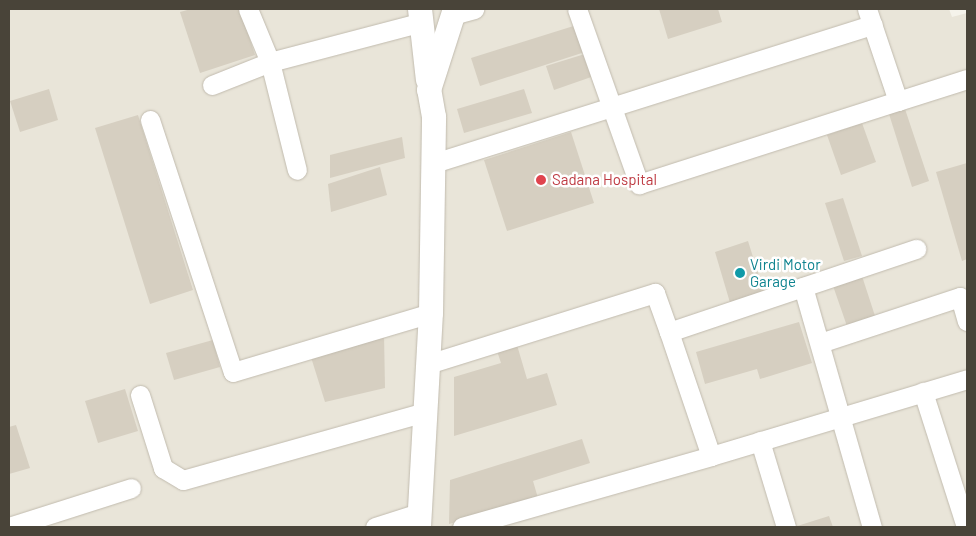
<!DOCTYPE html>
<style>
body{margin:0}
#map{position:relative;width:976px;height:536px;overflow:hidden;background:#f5f3eb;font-family:Barlow,sans-serif}
div>[style]{position:absolute}
.residential>*{inset:0;background:#e9e5d9}
.building>*{inset:0;background:#d6cfc1}
.roads{filter:drop-shadow(0 0 1px #c1bbae) drop-shadow(0 0 1px #c1bbae)}
.minor>*{height:19px;margin:-9.5px;padding:0 9.5px;transform-origin:9.5px;border-radius:9.5px;background:#fff}
.tertiary>*{height:24px;margin:-12px;padding:0 12px;transform-origin:12px;border-radius:12px;background:#fff}
.dots>*{width:14px;height:14px;translate:-50% -50%;box-sizing:border-box;border:2px solid #fff;border-radius:50%}
span{translate:-50% -50%;white-space:nowrap;text-align:center;line-height:1.15;-webkit-text-stroke:5px #fff;paint-order:stroke}
.health-label{font-size:15px;color:#be3a42}
.left{translate:0 -50%;text-align:left}
.culture-label{font-size:15px;color:#0d838f}
.frame{position:absolute;inset:0;border:10px solid #494439;pointer-events:none}
</style>
<div id="map">
<div class="residential">
<div style="clip-path:polygon(9px 9px,949px 9px,952px 17px,967px 13px,967px 527px,9px 527px)"></div>
</div>
<div class="building">
<div style="clip-path:polygon(191px 9px,240px 9px,255px 55px,200px 73px,180px 12px)"></div>
<div style="clip-path:polygon(659px 9px,718px 9px,722px 22px,668px 39px)"></div>
<div style="clip-path:polygon(580px 24px,588px 51px,480px 86px,471px 58px)"></div>
<div style="clip-path:polygon(588px 53px,597px 75px,554px 90px,546px 66px)"></div>
<div style="clip-path:polygon(49px 89px,58px 120px,20px 132px,10px 101px)"></div>
<div style="clip-path:polygon(524px 89px,532px 113px,464px 133px,457px 109px)"></div>
<div style="clip-path:polygon(905px 109px,929px 181px,912px 187px,889px 114px)"></div>
<div style="clip-path:polygon(138px 115px,193px 290px,150px 304px,95px 128px)"></div>
<div style="clip-path:polygon(862px 123px,876px 162px,841px 175px,827px 135px)"></div>
<div style="clip-path:polygon(571px 132px,594px 203px,507px 231px,484px 160px)"></div>
<div style="clip-path:polygon(402px 137px,405px 158px,330px 178px,330px 155px)"></div>
<div style="clip-path:polygon(967px 163px,967px 259px,962px 261px,936px 172px)"></div>
<div style="clip-path:polygon(380px 167px,387px 195px,331px 212px,328px 184px)"></div>
<div style="clip-path:polygon(843px 198px,862px 256px,844px 261px,825px 203px)"></div>
<div style="clip-path:polygon(748px 241px,765px 295px,731px 306px,715px 252px)"></div>
<div style="clip-path:polygon(861px 273px,876px 319px,848px 329px,832px 283px)"></div>
<div style="clip-path:polygon(799px 322px,812px 363px,760px 379px,757px 369px,705px 384px,696px 352px)"></div>
<div style="clip-path:polygon(384px 334px,385px 388px,325px 402px,310px 354px)"></div>
<div style="clip-path:polygon(213px 340px,220px 367px,174px 380px,166px 353px)"></div>
<div style="clip-path:polygon(517px 345px,527px 379px,547px 373px,557px 405px,454px 436px,454px 377px,501px 363px,497px 351px)"></div>
<div style="clip-path:polygon(125px 389px,138px 431px,98px 443px,85px 401px)"></div>
<div style="clip-path:polygon(16px 425px,30px 468px,9px 474px,9px 427px)"></div>
<div style="clip-path:polygon(582px 439px,590px 463px,533px 481px,538px 498px,449px 524px,450px 480px)"></div>
<div style="clip-path:polygon(829px 516px,833px 527px,794px 527px)"></div>
</div>
<div class="roads">
<div class="minor">
<div style="left:248px;top:9px;width:57px;rotate:67.5deg"></div>
<div style="left:270px;top:62px;width:111px;rotate:76deg"></div>
<div style="left:577px;top:9px;width:186px;rotate:70.5deg"></div>
<div style="left:639px;top:184px;width:272px;rotate:-17.8deg"></div>
<div style="left:867px;top:9px;width:97px;rotate:71.4deg"></div>
<div style="left:898px;top:101px;width:72px;rotate:-17.7deg"></div>
<div style="left:452px;top:15px;width:23px;rotate:-15deg"></div>
<div style="left:212px;top:85px;width:62px;rotate:-21.6deg"></div>
<div style="left:270px;top:62px;width:157px;rotate:-14.7deg"></div>
<div style="left:150px;top:120px;width:265px;rotate:71.8deg"></div>
<div style="left:233px;top:372px;width:207px;rotate:-16.6deg"></div>
<div style="left:434px;top:163px;width:460px;rotate:-17.5deg"></div>
<div style="left:803px;top:287px;width:250px;rotate:74deg"></div>
<div style="left:669px;top:332px;width:131px;rotate:71.3deg"></div>
<div style="left:711px;top:456px;width:267px;rotate:-16.7deg"></div>
<div style="left:820px;top:343px;width:147px;rotate:-18.2deg"></div>
<div style="left:960px;top:297px;width:25px;rotate:74deg"></div>
<div style="left:428px;top:364px;width:238px;rotate:-17.4deg"></div>
<div style="left:655px;top:293px;width:41px;rotate:70.3deg"></div>
<div style="left:669px;top:332px;width:261px;rotate:-18.6deg"></div>
<div style="left:923px;top:392px;width:142px;rotate:72.3deg"></div>
<div style="left:140px;top:395px;width:77px;rotate:72.5deg"></div>
<div style="left:163px;top:468px;width:23px;rotate:31deg"></div>
<div style="left:183px;top:480px;width:251px;rotate:-15.7deg"></div>
<div style="left:760px;top:441px;width:90px;rotate:73.2deg"></div>
<div style="left:9px;top:527px;width:128px;rotate:-17.7deg"></div>
<div style="left:375px;top:527px;width:46px;rotate:-17.7deg"></div>
<div style="left:462px;top:527px;width:259px;rotate:-15.9deg"></div>
</div>
<div class="tertiary">
<div style="left:420px;top:9px;width:71px;rotate:83.6deg"></div>
<div style="left:419px;top:527px;width:214px;rotate:-86.8deg"></div>
<div style="left:431px;top:313px;width:196px;rotate:-89.1deg"></div>
<div style="left:434px;top:117px;width:27px;rotate:-100deg"></div>
<div style="left:429px;top:90px;width:85px;rotate:-72.2deg"></div>
</div>
</div>
<div class="dots">
<div style="left:541px;top:180px;background:#e0444e"></div>
<div style="left:740px;top:273px;background:#0f9aa8"></div>
</div>
<div class="health-label">
<span class="left" style="left:552px;top:180px">Sadana Hospital</span>
</div>
<div class="culture-label">
<span class="left" style="left:750px;top:273px">Virdi Motor<br>Garage</span>
</div>
<div class="frame"></div>
</div>
